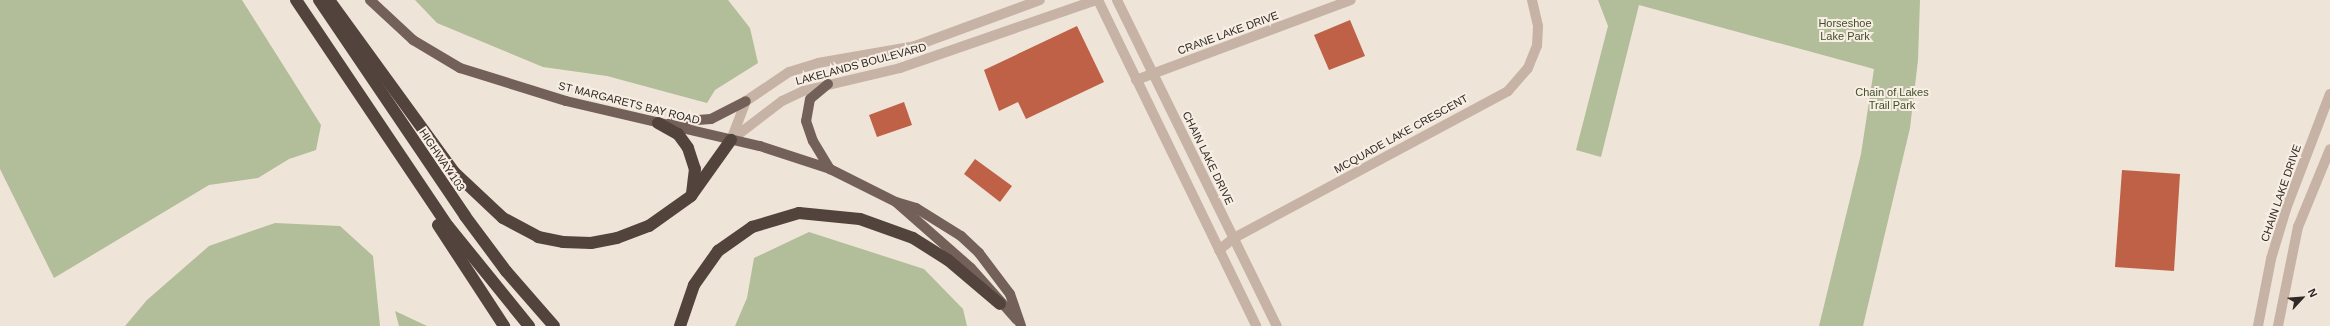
<!DOCTYPE html>
<style>
body{margin:0}
#map{position:relative;width:2330px;height:326px;overflow:hidden;background:#efe4d8;font-family:Arial,sans-serif}
div>[style]{position:absolute}
.green>*{inset:0;background:#b2bd99}
.building>*{inset:0;background:#be6147}
.minor>*{height:10px;margin:-5px;padding:0 5px;transform-origin:5px;border-radius:5px;background:#c6b3a5}
.major>*{height:10px;margin:-5px;padding:0 5px;transform-origin:5px;border-radius:5px;background:#736058}
.highway>*{height:12px;margin:-6px;padding:0 6px;transform-origin:6px;border-radius:6px;background:#53433d}
span{translate:-50% -50%;white-space:nowrap;text-align:center;line-height:1.15;-webkit-text-stroke:4px #f7eee4;paint-order:stroke}
.park-label{font-size:11px;color:#434f2b}
.street-label{font-size:11px;color:#322926}
.north{position:absolute;left:2282px;top:278px;width:40px;height:40px;-webkit-text-stroke:3px #f7eee4;paint-order:stroke;rotate:64deg;font-size:11px;font-weight:700;line-height:16px;text-align:center;color:#322926}
.north::after{content:'';display:block;margin:auto;width:14px;height:18px;background:#322926;clip-path:polygon(50% 0,100% 100%,50% 72%,0 100%)}
</style>
<div id="map">
<div class="green">
<div style="clip-path:polygon(0 0,242px 0,321px 125px,316px 150px,289px 159px,258px 178px,209px 185px,54px 278px,0 169px)"></div>
<div style="clip-path:polygon(415px 0,728px 0,750px 28px,758px 63px,715px 90px,707px 103px,607px 76px,543px 67px,437px 23px)"></div>
<div style="clip-path:polygon(1598px 0,1920px 0,1918px 60px,1910px 128px,1863px 326px,1819px 326px,1861px 154px,1874px 69px,1639px 5px,1601px 157px,1576px 150px,1608px 26px)"></div>
<div style="clip-path:polygon(275px 223px,340px 226px,373px 256px,380px 326px,125px 326px,147px 300px,209px 246px)"></div>
<div style="clip-path:polygon(809px 232px,924px 269px,963px 309px,967px 326px,735px 326px,747px 298px,754px 258px)"></div>
<div style="clip-path:polygon(395px 311px,427px 326px,399px 326px)"></div>
</div>
<div class="building">
<div style="clip-path:polygon(1350px 20px,1365px 56px,1329px 70px,1314px 35px)"></div>
<div style="clip-path:polygon(1077px 26px,1104px 82px,1026px 119px,1018px 102px,999px 111px,984px 70px)"></div>
<div style="clip-path:polygon(904px 102px,912px 125px,877px 137px,869px 115px)"></div>
<div style="clip-path:polygon(975px 159px,1012px 186px,1000px 202px,964px 174px)"></div>
<div style="clip-path:polygon(2122px 170px,2180px 174px,2174px 271px,2115px 267px)"></div>
</div>
<div class="minor">
<div style="left:1098px;top:0;width:362px;rotate:64.1deg"></div>
<div style="left:1117px;top:0;width:363px;rotate:63.9deg"></div>
<div style="left:1136px;top:80px;width:229px;rotate:-20.4deg"></div>
<div style="left:731px;top:140px;width:64px;rotate:-37.4deg"></div>
<div style="left:782px;top:101px;width:23px;rotate:-25deg"></div>
<div style="left:803px;top:91px;width:100px;rotate:-13.3deg"></div>
<div style="left:900px;top:68px;width:207px;rotate:-19.1deg"></div>
<div style="left:731px;top:140px;width:42px;rotate:-69deg"></div>
<div style="left:746px;top:101px;width:52px;rotate:-34deg"></div>
<div style="left:789px;top:72px;width:30px;rotate:-17deg"></div>
<div style="left:818px;top:63px;width:98px;rotate:-9.9deg"></div>
<div style="left:915px;top:46px;width:133px;rotate:-20.2deg"></div>
<div style="left:1219px;top:250px;width:19px;rotate:-39deg"></div>
<div style="left:1234px;top:238px;width:311px;rotate:-28.2deg"></div>
<div style="left:1508px;top:91px;width:30px;rotate:-49deg"></div>
<div style="left:1528px;top:68px;width:24px;rotate:-68deg"></div>
<div style="left:1537px;top:46px;width:20px;rotate:-87deg"></div>
<div style="left:1538px;top:26px;width:27px;rotate:-103deg"></div>
<div style="left:2258px;top:326px;width:68px;rotate:-79deg"></div>
<div style="left:2271px;top:259px;width:52px;rotate:-73.3deg"></div>
<div style="left:2286px;top:209px;width:123px;rotate:-69.1deg"></div>
<div style="left:2278px;top:326px;width:101px;rotate:-78.6deg"></div>
<div style="left:2298px;top:227px;width:84px;rotate:-67.7deg"></div>
</div>
<div class="major">
<div style="left:370px;top:0;width:59px;rotate:42.9deg"></div>
<div style="left:413px;top:40px;width:55px;rotate:30.8deg"></div>
<div style="left:460px;top:68px;width:111px;rotate:17.3deg"></div>
<div style="left:566px;top:101px;width:199px;rotate:13.1deg"></div>
<div style="left:760px;top:146px;width:74px;rotate:18.2deg"></div>
<div style="left:830px;top:169px;width:74px;rotate:26.6deg"></div>
<div style="left:896px;top:202px;width:21px;rotate:17deg"></div>
<div style="left:916px;top:208px;width:53px;rotate:31.9deg"></div>
<div style="left:961px;top:236px;width:25px;rotate:43deg"></div>
<div style="left:979px;top:253px;width:51px;rotate:52.9deg"></div>
<div style="left:1010px;top:294px;width:34px;rotate:71deg"></div>
<div style="left:828px;top:84px;width:23px;rotate:140deg"></div>
<div style="left:810px;top:99px;width:22px;rotate:100deg"></div>
<div style="left:806px;top:121px;width:21px;rotate:71deg"></div>
<div style="left:813px;top:141px;width:33px;rotate:59deg"></div>
<div style="left:671px;top:122px;width:40px;rotate:-4.3deg"></div>
<div style="left:711px;top:119px;width:39px;rotate:-27deg"></div>
<div style="left:897px;top:203px;width:98px;rotate:41.3deg"></div>
<div style="left:971px;top:268px;width:69px;rotate:48.5deg"></div>
</div>
<div class="highway">
<div style="left:296px;top:0;width:272px;rotate:56.1deg"></div>
<div style="left:448px;top:226px;width:129px;rotate:51deg"></div>
<div style="left:319px;top:0;width:261px;rotate:55.9deg"></div>
<div style="left:465px;top:216px;width:69px;rotate:53.3deg"></div>
<div style="left:506px;top:271px;width:73px;rotate:48.9deg"></div>
<div style="left:329px;top:0;width:213px;rotate:54deg"></div>
<div style="left:454px;top:172px;width:67px;rotate:43.2deg"></div>
<div style="left:503px;top:218px;width:40px;rotate:28deg"></div>
<div style="left:538px;top:237px;width:25px;rotate:11deg"></div>
<div style="left:563px;top:242px;width:28px;rotate:2deg"></div>
<div style="left:591px;top:243px;width:26px;rotate:-11deg"></div>
<div style="left:617px;top:238px;width:34px;rotate:-21deg"></div>
<div style="left:649px;top:226px;width:52px;rotate:-35.5deg"></div>
<div style="left:691px;top:196px;width:69px;rotate:-54.5deg"></div>
<div style="left:658px;top:123px;width:23px;rotate:29deg"></div>
<div style="left:678px;top:134px;width:17px;rotate:54deg"></div>
<div style="left:688px;top:148px;width:22px;rotate:72deg"></div>
<div style="left:695px;top:169px;width:24px;rotate:97deg"></div>
<div style="left:438px;top:225px;width:121px;rotate:56.8deg"></div>
<div style="left:680px;top:326px;width:43px;rotate:-71.1deg"></div>
<div style="left:694px;top:285px;width:42px;rotate:-54.8deg"></div>
<div style="left:718px;top:251px;width:42px;rotate:-35.2deg"></div>
<div style="left:752px;top:227px;width:49px;rotate:-16.6deg"></div>
<div style="left:799px;top:213px;width:61px;rotate:5.6deg"></div>
<div style="left:860px;top:219px;width:56px;rotate:19.7deg"></div>
<div style="left:913px;top:238px;width:41px;rotate:32.2deg"></div>
<div style="left:948px;top:260px;width:68px;rotate:40.2deg"></div>
</div>
<div class="park-label">
<span style="left:1845px;top:30px">Horseshoe<br>Lake Park</span>
<span style="left:1892px;top:99px">Chain of Lakes<br>Trail Park</span>
</div>
<div class="street-label">
<span style="left:1228px;top:33px;rotate:-20deg">CRANE LAKE DRIVE</span>
<span style="left:861px;top:64px;rotate:-15deg">LAKELANDS BOULEVARD</span>
<span style="left:629px;top:103px;rotate:14deg">ST MARGARETS BAY ROAD</span>
<span style="left:1401px;top:134px;rotate:-29deg">MCQUADE LAKE CRESCENT</span>
<span style="left:1208px;top:158px;rotate:64deg">CHAIN LAKE DRIVE</span>
<span style="left:442px;top:160px;rotate:56deg">HIGHWAY 103</span>
<span style="left:2281px;top:193px;rotate:-71deg">CHAIN LAKE DRIVE</span>
</div>
<div class="north">N</div>
</div>
